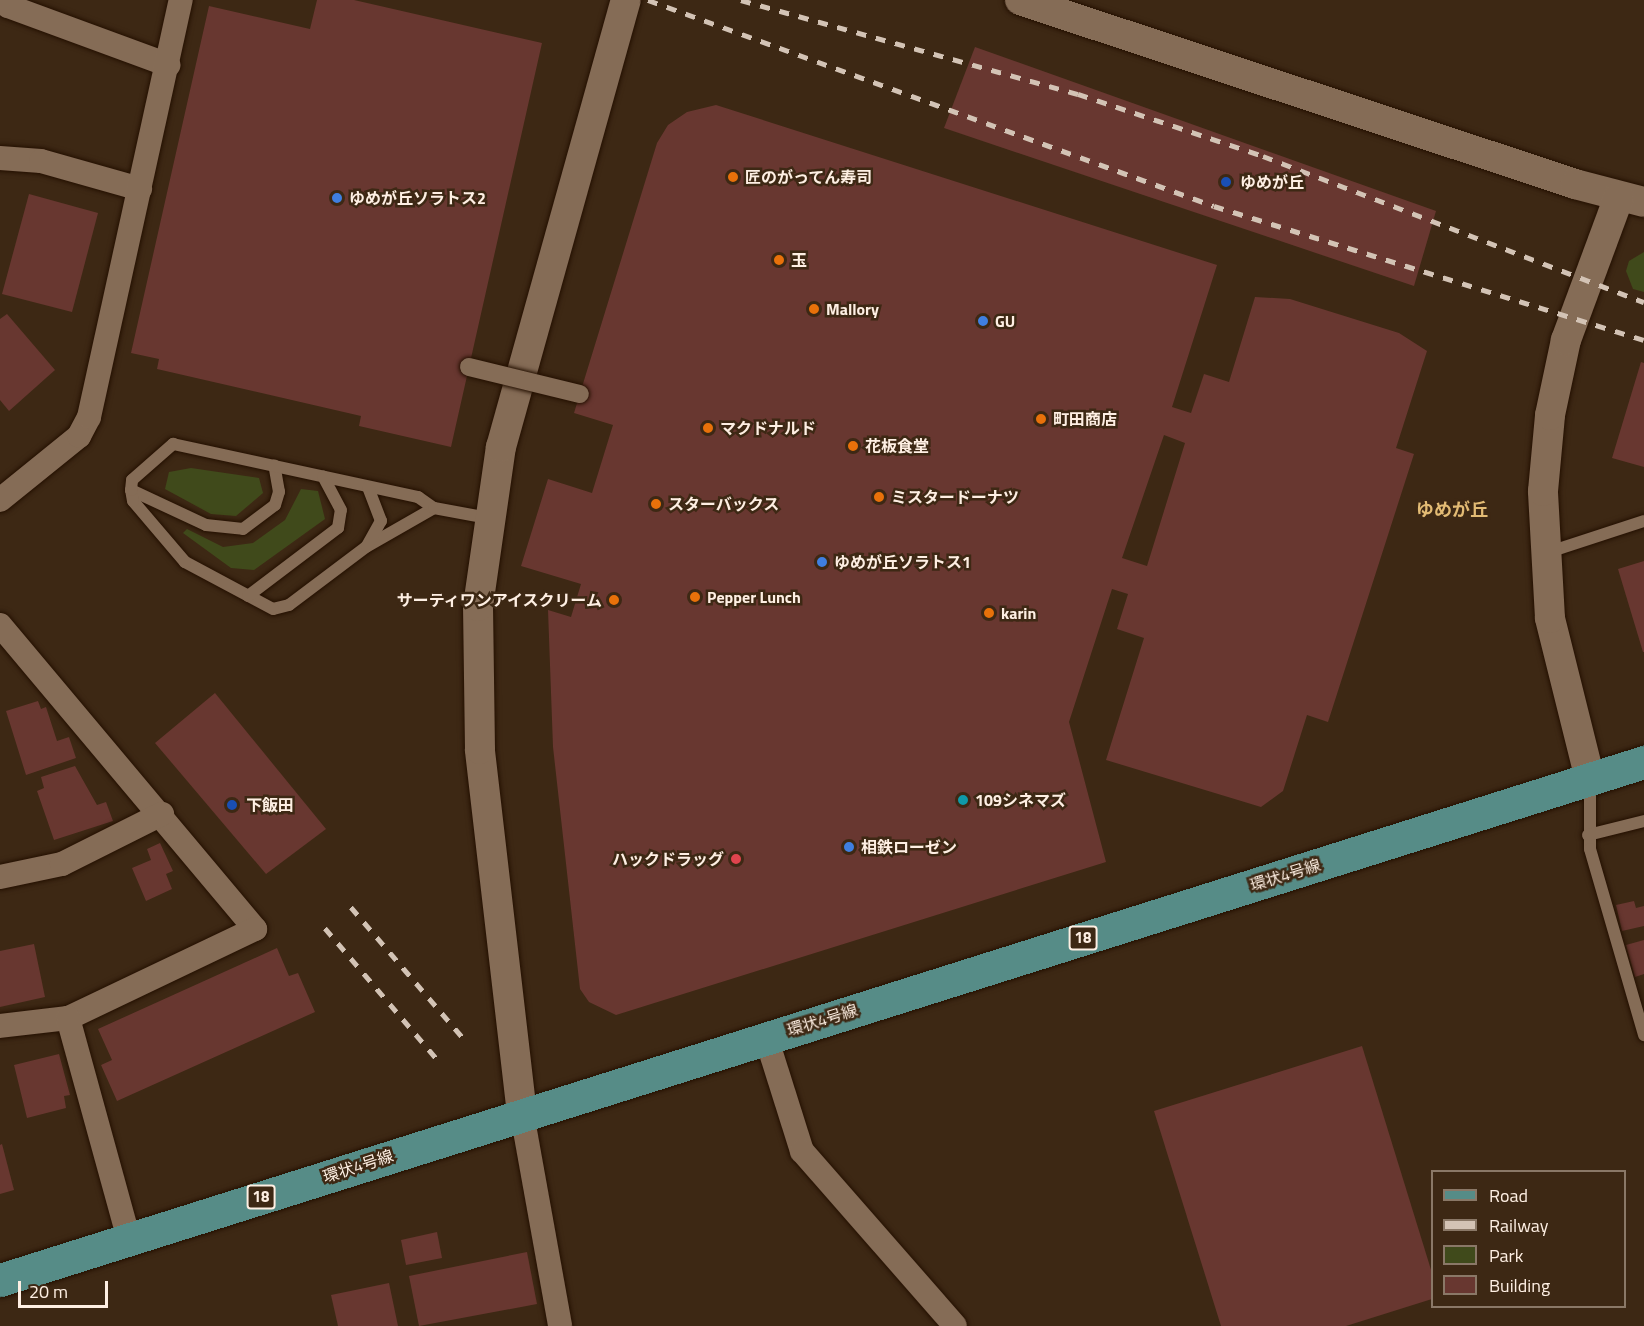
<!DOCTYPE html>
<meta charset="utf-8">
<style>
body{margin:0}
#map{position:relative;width:1644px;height:1326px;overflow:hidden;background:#3d2814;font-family:"Titillium Web","Noto Sans JP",sans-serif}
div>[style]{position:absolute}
.green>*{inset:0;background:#404a1b}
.building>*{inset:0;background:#683730}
.roads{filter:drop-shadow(0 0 2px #241000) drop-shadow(0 0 2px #241000)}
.service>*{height:12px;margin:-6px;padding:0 6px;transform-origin:6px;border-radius:6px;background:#856c56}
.minor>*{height:24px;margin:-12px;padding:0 12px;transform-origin:12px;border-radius:12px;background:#856c56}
.tertiary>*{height:30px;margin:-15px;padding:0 15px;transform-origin:15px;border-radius:15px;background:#856c56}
.primary>*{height:33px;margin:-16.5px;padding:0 16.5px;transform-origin:16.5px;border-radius:16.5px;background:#568c87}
.rail>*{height:4.5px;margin-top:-2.25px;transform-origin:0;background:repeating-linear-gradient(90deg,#d3c3b5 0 10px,transparent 0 20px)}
.bridges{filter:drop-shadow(0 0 2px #241000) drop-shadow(0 0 2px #241000)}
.pedestrian-bridge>*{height:18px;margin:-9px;padding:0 9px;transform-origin:9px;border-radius:9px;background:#856c56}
.dots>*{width:16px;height:16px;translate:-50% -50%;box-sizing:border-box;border:3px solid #3d2814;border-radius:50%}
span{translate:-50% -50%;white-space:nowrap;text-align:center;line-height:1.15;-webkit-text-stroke:5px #3d2814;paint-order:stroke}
.shield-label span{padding:2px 4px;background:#3d2814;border:2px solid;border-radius:4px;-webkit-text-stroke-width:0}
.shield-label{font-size:15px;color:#feefe3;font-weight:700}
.poi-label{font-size:16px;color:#feefe3;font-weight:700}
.left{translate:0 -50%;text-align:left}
.right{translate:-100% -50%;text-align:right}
.street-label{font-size:16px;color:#feefe3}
.neighbourhood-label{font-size:18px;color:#e3bb74;font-weight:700}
.legend{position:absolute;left:1431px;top:1170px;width:195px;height:138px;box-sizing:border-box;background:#3d2814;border:2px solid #8a7867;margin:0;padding:8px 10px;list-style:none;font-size:18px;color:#feefe3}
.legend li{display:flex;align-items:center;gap:12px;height:30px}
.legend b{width:30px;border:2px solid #8a7867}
.scale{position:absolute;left:18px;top:1281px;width:90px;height:27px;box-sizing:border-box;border:3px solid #feefe3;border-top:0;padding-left:8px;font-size:18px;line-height:21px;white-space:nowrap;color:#feefe3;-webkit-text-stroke:4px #3d2814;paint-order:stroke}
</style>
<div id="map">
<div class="green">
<div style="clip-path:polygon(1644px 252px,1644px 292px,1633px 289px,1626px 271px,1629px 261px)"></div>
<div style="clip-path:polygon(191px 468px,259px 478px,263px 493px,236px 516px,211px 514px,165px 489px,169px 472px)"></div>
<div style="clip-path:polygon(301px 489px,318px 491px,325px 519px,254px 570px,231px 568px,183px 533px,187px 529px,223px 547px,253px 543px,285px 520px)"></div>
</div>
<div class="building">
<div style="clip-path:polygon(317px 0,354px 0,542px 43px,451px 447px,359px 426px,361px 416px,157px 369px,159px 359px,131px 353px,209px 6px,310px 29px)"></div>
<div style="clip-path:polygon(975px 47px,1436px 211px,1414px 286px,944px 128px)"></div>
<div style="clip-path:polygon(evenodd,716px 105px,1217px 265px,1172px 407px,1191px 413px,1204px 374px,1229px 382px,1255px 297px,1290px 299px,1399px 333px,1427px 351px,1396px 448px,1414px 454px,1328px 722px,1307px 715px,1283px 791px,1261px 807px,1106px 760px,1144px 638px,1117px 629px,1128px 594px,1112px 589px,1069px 722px,1106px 862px,616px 1015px,589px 1002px,580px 989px,553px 747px,548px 610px,571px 617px,581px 584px,521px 566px,548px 479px,592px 493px,613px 425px,574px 413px,657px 143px,668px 125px,687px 112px,716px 105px,1164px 435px,1185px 443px,1147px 566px,1122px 558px,1164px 435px)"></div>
<div style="clip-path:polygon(29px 194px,98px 213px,72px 312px,2px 294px)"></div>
<div style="clip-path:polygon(7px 314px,55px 370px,9px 411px,0 400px,0 319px)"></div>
<div style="clip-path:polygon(1641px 362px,1644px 363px,1644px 467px,1612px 458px)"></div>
<div style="clip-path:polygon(1644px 561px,1644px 652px,1643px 652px,1618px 569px)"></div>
<div style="clip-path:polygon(215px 693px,326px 829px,266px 874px,155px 743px)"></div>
<div style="clip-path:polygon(38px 701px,41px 709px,46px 707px,57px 741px,69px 737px,76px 758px,26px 775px,6px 711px)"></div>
<div style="clip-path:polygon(75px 766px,97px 805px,106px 802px,113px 821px,54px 840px,37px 791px,44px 788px,41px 777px)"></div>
<div style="clip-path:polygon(160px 843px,173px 871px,166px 874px,172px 889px,146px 901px,132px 868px,151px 860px,147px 849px)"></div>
<div style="clip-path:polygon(1634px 901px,1636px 908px,1644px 906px,1644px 926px,1622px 931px,1616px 905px)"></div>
<div style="clip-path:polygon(1644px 940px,1644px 974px,1635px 977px,1626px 945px)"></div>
<div style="clip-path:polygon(34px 944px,45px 997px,0 1007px,0 951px)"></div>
<div style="clip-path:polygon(277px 948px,289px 976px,298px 973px,315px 1012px,117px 1101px,101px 1065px,112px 1060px,98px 1029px)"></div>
<div style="clip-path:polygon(1362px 1046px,1432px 1273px,1432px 1299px,1346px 1326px,1221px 1326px,1154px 1111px)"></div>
<div style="clip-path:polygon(59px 1054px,70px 1095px,64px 1096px,66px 1108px,27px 1118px,14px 1065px)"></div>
<div style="clip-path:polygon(2px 1144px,14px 1190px,0 1194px,0 1145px)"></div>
<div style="clip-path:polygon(437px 1232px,442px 1258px,406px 1265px,401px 1240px)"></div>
<div style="clip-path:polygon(527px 1252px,537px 1304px,419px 1326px,409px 1276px)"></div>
<div style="clip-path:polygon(389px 1283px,398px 1326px,338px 1326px,331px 1295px)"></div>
</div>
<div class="roads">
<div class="service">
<div style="left:131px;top:490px;width:83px;rotate:25deg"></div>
<div style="left:206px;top:525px;width:37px;rotate:6deg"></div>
<div style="left:243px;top:529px;width:40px;rotate:-37deg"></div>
<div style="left:275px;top:505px;width:14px;rotate:-73deg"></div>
<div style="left:279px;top:492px;width:27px;rotate:-100deg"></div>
<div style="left:434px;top:508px;width:78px;rotate:150.2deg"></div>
<div style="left:366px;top:547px;width:96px;rotate:143deg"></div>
<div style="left:289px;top:605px;width:16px;rotate:166deg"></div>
<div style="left:273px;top:609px;width:100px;rotate:-151.9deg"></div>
<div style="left:185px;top:562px;width:80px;rotate:-130.4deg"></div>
<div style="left:133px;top:501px;width:11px;rotate:-100deg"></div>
<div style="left:131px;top:490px;width:10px;rotate:-84deg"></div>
<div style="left:132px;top:480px;width:55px;rotate:-41.3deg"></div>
<div style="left:173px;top:444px;width:251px;rotate:12.2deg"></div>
<div style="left:418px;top:497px;width:19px;rotate:35deg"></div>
<div style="left:434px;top:508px;width:55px;rotate:10.5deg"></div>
<div style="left:367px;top:546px;width:29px;rotate:-61deg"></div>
<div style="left:381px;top:521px;width:36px;rotate:-111deg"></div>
<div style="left:1546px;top:553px;width:103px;rotate:-18.1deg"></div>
<div style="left:248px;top:596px;width:113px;rotate:-37.1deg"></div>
<div style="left:338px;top:528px;width:18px;rotate:-81deg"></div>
<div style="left:341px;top:510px;width:38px;rotate:-118deg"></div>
<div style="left:1590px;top:780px;width:69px;rotate:90deg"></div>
<div style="left:1590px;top:849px;width:194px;rotate:73.8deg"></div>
<div style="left:1588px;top:835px;width:58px;rotate:-14deg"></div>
</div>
<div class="minor">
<div style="left:8px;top:0;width:6px;rotate:90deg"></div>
<div style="left:8px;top:6px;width:171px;rotate:20.2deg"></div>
<div style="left:0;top:158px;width:41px;rotate:4.2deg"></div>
<div style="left:41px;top:161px;width:103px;rotate:15.8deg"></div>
<div style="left:0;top:500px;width:102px;rotate:-39deg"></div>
<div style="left:79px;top:436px;width:21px;rotate:-62deg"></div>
<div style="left:89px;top:417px;width:427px;rotate:-77.6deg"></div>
<div style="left:0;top:625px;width:397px;rotate:50deg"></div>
<div style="left:255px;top:929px;width:207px;rotate:154.5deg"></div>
<div style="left:68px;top:1018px;width:68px;rotate:173.3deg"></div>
<div style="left:0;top:877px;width:63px;rotate:-11.8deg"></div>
<div style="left:62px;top:864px;width:112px;rotate:-26.6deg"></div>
<div style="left:68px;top:1018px;width:229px;rotate:74.6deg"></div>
<div style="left:766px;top:1037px;width:120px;rotate:72.5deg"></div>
<div style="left:802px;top:1151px;width:232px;rotate:48.8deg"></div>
<div style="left:522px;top:1114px;width:215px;rotate:79.8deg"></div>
</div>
<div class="tertiary">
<div style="left:1020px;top:0;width:585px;rotate:18.34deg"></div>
<div style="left:1575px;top:184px;width:71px;rotate:14.6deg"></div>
<div style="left:1590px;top:779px;width:166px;rotate:-104deg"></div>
<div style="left:1550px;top:618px;width:127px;rotate:-93.2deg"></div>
<div style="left:1543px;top:491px;width:76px;rotate:-84.7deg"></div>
<div style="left:1550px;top:415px;width:77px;rotate:-78deg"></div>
<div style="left:1566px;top:340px;width:153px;rotate:-69.7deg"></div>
<div style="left:522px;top:1114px;width:367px;rotate:-96.6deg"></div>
<div style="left:480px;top:749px;width:143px;rotate:-90.8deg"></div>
<div style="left:478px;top:606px;width:161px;rotate:-81.8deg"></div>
<div style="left:501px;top:447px;width:464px;rotate:-74.4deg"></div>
</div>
<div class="primary">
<div style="left:0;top:1280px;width:1724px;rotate:-17.49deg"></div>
</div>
</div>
<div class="rail">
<div style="left:648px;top:0;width:602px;rotate:20deg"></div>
<div style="left:1214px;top:206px;width:450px;rotate:17.3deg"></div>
<div style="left:741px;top:0;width:350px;rotate:15.6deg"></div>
<div style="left:1078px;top:94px;width:195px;rotate:18.5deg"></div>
<div style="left:1263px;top:156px;width:408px;rotate:21deg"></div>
<div style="left:351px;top:907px;width:174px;rotate:49.4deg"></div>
<div style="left:325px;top:928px;width:172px;rotate:49.5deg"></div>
</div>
<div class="bridges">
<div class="pedestrian-bridge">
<div style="left:469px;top:367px;width:114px;rotate:13.7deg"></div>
</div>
</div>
<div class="dots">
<div style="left:733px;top:177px;background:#e8710a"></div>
<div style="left:1226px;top:182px;background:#1a4fb4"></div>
<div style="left:337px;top:198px;background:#3f7fe0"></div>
<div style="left:779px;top:260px;background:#e8710a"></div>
<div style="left:814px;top:309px;background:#e8710a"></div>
<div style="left:983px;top:321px;background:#3f7fe0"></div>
<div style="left:1041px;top:419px;background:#e8710a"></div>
<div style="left:708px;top:428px;background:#e8710a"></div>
<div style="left:853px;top:446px;background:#e8710a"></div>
<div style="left:879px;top:497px;background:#e8710a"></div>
<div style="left:656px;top:504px;background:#e8710a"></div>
<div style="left:822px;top:562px;background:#3f7fe0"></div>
<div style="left:695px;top:597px;background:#e8710a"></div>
<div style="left:614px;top:600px;background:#e8710a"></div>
<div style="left:989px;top:613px;background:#e8710a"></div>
<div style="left:963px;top:800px;background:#0f9aa8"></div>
<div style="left:232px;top:805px;background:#1a4fb4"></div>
<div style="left:849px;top:847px;background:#3f7fe0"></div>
<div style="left:736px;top:859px;background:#e0444e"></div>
</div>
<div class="shield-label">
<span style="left:1083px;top:938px">18</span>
<span style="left:261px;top:1197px">18</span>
</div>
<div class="poi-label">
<span class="left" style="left:745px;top:177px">匠のがってん寿司</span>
<span class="left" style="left:1240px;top:182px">ゆめが丘</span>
<span class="left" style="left:349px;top:198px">ゆめが丘ソラトス2</span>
<span class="left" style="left:791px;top:260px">玉</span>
<span class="left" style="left:826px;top:309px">Mallory</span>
<span class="left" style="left:995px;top:321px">GU</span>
<span class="left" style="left:1053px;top:419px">町田商店</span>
<span class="left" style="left:720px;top:428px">マクドナルド</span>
<span class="left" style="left:865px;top:446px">花板食堂</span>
<span class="left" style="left:891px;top:497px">ミスタードーナツ</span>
<span class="left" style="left:668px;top:504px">スターバックス</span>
<span class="left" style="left:834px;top:562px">ゆめが丘ソラトス1</span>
<span class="left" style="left:707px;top:597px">Pepper Lunch</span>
<span class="right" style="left:602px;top:600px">サーティワンアイスクリーム</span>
<span class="left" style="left:1001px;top:613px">karin</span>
<span class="left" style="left:975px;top:800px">109シネマズ</span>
<span class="left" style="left:246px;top:805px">下飯田</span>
<span class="left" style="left:861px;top:847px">相鉄ローゼン</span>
<span class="right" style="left:724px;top:859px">ハックドラッグ</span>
</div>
<div class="street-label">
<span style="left:1285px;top:875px;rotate:-17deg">環状4号線</span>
<span style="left:822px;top:1020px;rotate:-17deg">環状4号線</span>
<span style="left:358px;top:1166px;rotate:-18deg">環状4号線</span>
</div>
<div class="neighbourhood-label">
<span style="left:1452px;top:510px">ゆめが丘</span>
</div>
<ul class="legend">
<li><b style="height:8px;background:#568c87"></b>Road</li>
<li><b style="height:8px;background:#d3c3b5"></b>Railway</li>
<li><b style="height:16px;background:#404a1b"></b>Park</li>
<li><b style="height:16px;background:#683730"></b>Building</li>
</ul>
<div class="scale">20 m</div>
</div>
